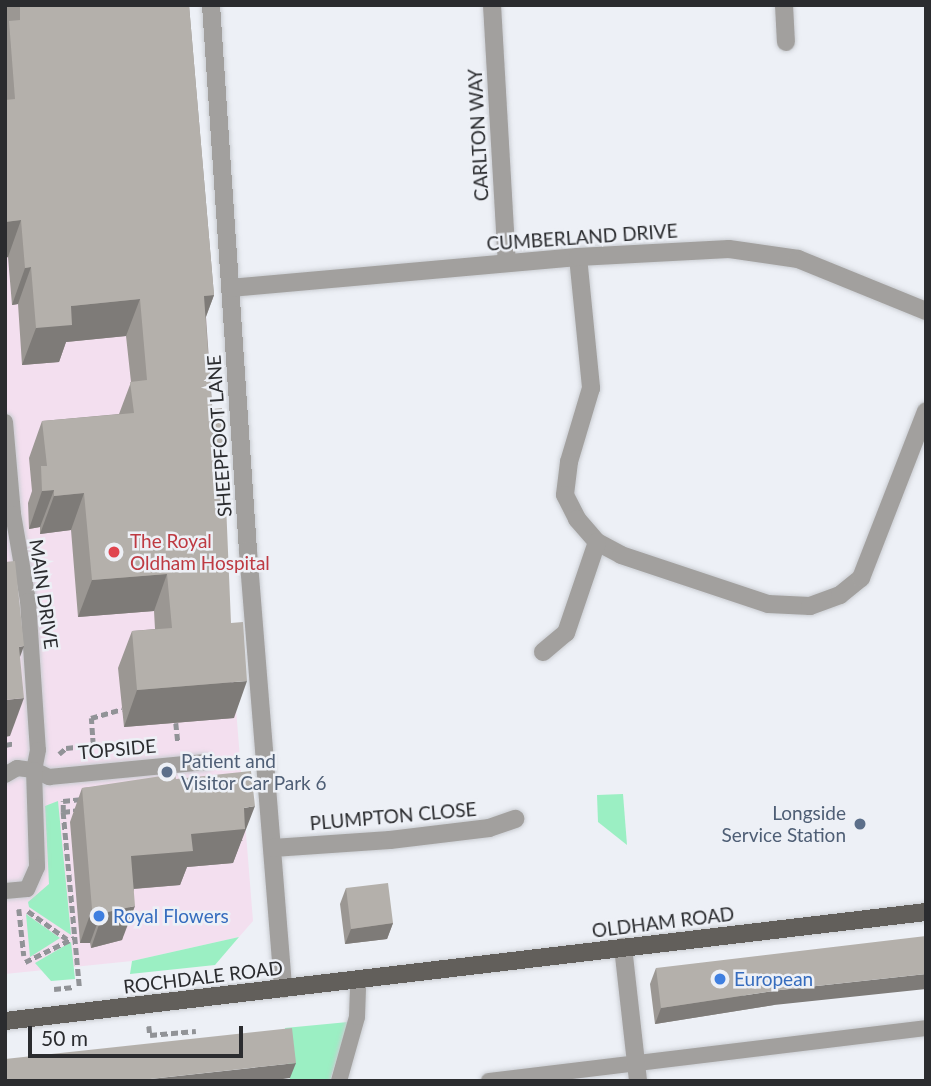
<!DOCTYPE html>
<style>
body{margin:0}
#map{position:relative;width:931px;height:1086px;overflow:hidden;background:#edf0f6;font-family:Lato,sans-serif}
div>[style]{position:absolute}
.medical>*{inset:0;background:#f3dfef}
.green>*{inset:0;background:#9befc3}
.path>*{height:4.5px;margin-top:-2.25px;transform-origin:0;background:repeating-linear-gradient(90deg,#919397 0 7px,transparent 0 10.5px)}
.roads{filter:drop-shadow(0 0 2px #cacdd2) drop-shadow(0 0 2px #cacdd2)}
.lane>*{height:16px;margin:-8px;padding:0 8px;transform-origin:8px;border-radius:8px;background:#a2a09e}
.street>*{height:18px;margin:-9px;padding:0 9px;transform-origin:9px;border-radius:9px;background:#a2a09e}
.primary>*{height:18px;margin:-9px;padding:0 9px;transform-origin:9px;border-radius:9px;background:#625f5b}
.wall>*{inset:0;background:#9b9793}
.shaded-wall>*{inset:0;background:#7e7b78}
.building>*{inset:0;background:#b4b0ab}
.dots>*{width:19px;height:19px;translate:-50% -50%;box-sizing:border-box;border:4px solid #edf0f6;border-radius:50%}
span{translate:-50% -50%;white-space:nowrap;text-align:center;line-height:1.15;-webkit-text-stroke:5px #edf0f6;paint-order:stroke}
.street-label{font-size:19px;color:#2b2c2f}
.health-label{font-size:19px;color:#be3a42}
.left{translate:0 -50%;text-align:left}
.service-label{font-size:19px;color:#4e5e75}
.right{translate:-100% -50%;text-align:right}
.shop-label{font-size:19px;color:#366cbe}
.frame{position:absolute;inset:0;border:7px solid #2b2c2f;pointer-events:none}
.scale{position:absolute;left:28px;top:1026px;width:215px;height:32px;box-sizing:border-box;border:4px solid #2b2c2f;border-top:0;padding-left:9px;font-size:21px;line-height:24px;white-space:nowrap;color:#2b2c2f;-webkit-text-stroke:5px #edf0f6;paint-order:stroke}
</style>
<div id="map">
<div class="medical">
<div style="clip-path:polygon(5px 5px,186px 5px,212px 409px,253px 921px,239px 937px,132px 961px,5px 974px)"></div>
</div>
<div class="green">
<div style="clip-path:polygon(623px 794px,627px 845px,598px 822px,597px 795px)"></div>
<div style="clip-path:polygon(58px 801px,71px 935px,29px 907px,28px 902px,49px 884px,45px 806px)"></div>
<div style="clip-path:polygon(26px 914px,60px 938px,30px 957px)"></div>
<div style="clip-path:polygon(239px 937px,215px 965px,130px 974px,132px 961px)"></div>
<div style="clip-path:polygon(71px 942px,75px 979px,51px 981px,35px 963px)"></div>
<div style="clip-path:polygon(348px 1022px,330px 1081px,290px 1081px,285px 1028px)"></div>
</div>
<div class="path">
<div style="left:176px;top:723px;width:20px;rotate:84deg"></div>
<div style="left:5px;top:745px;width:10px;rotate:-11deg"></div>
<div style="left:59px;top:754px;width:9px;rotate:-41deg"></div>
<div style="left:66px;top:748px;width:27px;rotate:-6deg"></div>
<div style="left:93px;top:745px;width:27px;rotate:-94deg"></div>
<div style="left:91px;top:718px;width:32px;rotate:-16deg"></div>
<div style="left:63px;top:812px;width:11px;rotate:-90deg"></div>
<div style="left:63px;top:801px;width:18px;rotate:-6deg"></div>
<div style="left:19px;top:909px;width:47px;rotate:83.9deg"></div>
<div style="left:28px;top:911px;width:48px;rotate:35.7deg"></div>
<div style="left:25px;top:962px;width:55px;rotate:-26.1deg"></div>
<div style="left:79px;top:986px;width:175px;rotate:-95.3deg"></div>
<div style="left:63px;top:812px;width:17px;rotate:-7deg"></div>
<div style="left:54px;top:989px;width:20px;rotate:-6deg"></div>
<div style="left:149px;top:1026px;width:9px;rotate:84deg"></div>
<div style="left:150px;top:1035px;width:46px;rotate:-5deg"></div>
</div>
<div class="roads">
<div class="lane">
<div style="left:5px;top:422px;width:92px;rotate:85deg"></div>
<div style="left:13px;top:514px;width:88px;rotate:80.2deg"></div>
<div style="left:28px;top:601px;width:149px;rotate:86.2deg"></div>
<div style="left:38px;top:750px;width:20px;rotate:101deg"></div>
<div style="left:34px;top:770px;width:17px;rotate:25deg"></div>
<div style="left:49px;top:777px;width:157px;rotate:-5.5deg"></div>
<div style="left:5px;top:775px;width:14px;rotate:-30deg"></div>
<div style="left:17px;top:768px;width:17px;rotate:7deg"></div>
<div style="left:34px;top:770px;width:97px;rotate:88.2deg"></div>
<div style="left:37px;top:867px;width:24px;rotate:114deg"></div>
<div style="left:27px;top:889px;width:22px;rotate:175deg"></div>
<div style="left:339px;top:1081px;width:66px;rotate:-74.3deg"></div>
<div style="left:357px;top:1017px;width:37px;rotate:-88deg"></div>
<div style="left:489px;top:1081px;width:440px;rotate:-6.9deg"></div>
</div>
<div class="street">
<div style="left:211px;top:5px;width:547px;rotate:86.12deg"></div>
<div style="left:248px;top:551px;width:439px;rotate:85.4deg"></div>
<div style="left:492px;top:5px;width:257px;rotate:86.7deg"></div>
<div style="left:784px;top:5px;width:37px;rotate:87deg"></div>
<div style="left:578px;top:257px;width:132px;rotate:84.3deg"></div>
<div style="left:591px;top:388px;width:77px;rotate:106.6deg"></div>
<div style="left:569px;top:462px;width:33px;rotate:97deg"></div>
<div style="left:565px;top:495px;width:27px;rotate:63deg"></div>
<div style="left:577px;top:519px;width:30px;rotate:49deg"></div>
<div style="left:597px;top:542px;width:27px;rotate:28deg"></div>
<div style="left:621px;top:555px;width:155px;rotate:18.4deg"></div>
<div style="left:768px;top:604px;width:42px;rotate:2.7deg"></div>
<div style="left:810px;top:606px;width:32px;rotate:-20deg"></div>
<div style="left:840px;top:595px;width:27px;rotate:-39deg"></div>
<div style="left:861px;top:578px;width:179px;rotate:-68.7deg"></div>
<div style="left:230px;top:288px;width:349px;rotate:-5.1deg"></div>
<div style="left:578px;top:257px;width:151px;rotate:-3deg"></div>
<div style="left:729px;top:249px;width:70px;rotate:8.2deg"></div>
<div style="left:798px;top:259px;width:138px;rotate:22.1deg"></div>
<div style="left:543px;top:652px;width:30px;rotate:-40deg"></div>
<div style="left:566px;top:633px;width:96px;rotate:-71.2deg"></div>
<div style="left:273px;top:848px;width:117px;rotate:-3.9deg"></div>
<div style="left:390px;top:840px;width:100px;rotate:-6.9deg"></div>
<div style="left:489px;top:828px;width:28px;rotate:-19deg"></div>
<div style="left:623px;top:947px;width:135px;rotate:83.6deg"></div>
</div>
<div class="primary">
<div style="left:5px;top:1021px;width:927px;rotate:-6.75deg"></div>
</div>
</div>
<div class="wall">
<div style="clip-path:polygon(5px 5px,189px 5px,214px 295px,206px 317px,234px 718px,124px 727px,118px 668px,132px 631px,155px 629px,154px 611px,78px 617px,71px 530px,40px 534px,40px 527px,29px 529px,28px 503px,32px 491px,29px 458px,42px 421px,119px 414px,131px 382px,126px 336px,66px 342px,59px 362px,22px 365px,18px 304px,12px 305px,8px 257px,5px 258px,5px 31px,6px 28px)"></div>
<div style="clip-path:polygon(176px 779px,243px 841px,241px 841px,233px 863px,187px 867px,180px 885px,134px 889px,122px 940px,91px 948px,90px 943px,80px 943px,70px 822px,82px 788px)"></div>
<div style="clip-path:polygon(346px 888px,393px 923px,387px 939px,345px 944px,340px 904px)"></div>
<div style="clip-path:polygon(656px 968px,774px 1005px,655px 1024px,650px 984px)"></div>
</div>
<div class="shaded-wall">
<div style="clip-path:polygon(21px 220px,8px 257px,5px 258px,5px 222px)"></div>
<div style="clip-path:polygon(31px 267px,18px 304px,12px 305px,25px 268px)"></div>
<div style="clip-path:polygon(214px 295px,200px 332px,204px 296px)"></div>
<div style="clip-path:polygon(140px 299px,126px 336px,66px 342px,59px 362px,22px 365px,36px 328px,71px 306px)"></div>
<div style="clip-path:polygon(54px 490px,40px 527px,29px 529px,42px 491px)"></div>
<div style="clip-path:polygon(84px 493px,71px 530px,40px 534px,54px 496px)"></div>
<div style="clip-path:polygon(167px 574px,154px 611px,78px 617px,92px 580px)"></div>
<div style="clip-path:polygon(24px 646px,10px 684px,19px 647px)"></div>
<div style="clip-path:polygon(247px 681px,234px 718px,124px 727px,137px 690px)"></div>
<div style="clip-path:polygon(24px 698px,10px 736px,5px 737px,5px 700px)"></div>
<div style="clip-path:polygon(255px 806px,233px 863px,187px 867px,180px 885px,118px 890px,131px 856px,191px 834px,244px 808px)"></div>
<div style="clip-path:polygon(135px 906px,122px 940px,91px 948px,103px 913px)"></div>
<div style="clip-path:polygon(103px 908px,90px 943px,80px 943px,92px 909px)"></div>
<div style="clip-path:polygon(393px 923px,387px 939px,345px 944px,351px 929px)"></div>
<div style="clip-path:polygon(926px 974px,926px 989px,774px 1005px,655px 1024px,661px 1008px,780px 990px)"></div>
<div style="clip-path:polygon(296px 1063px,290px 1078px,269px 1081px,132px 1081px)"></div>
</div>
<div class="building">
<div style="clip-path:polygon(20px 5px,189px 5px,214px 295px,204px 296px,212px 409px,222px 408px,231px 623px,243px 622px,247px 681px,137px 690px,132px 631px,172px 628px,167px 574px,92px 580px,84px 493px,54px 496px,54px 490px,42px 491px,41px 466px,47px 466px,42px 421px,134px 413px,130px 382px,147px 380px,140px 299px,71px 306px,72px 325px,36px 328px,31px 267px,25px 268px,21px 220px,5px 222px,5px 100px,15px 99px,9px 21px,20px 20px)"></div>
<div style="clip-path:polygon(15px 561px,24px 646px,19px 647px,24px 698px,5px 700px,5px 562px)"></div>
<div style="clip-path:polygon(251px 771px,255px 806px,244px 808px,245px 829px,191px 834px,193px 851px,131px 856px,135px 906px,103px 913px,103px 908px,92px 909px,82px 788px,175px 774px,176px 779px)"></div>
<div style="clip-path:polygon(388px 883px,393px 923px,351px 929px,346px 888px)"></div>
<div style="clip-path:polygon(926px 936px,926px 974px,780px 990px,661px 1008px,656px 968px)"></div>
<div style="clip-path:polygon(292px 1028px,296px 1063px,132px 1081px,5px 1081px,5px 1059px)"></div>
</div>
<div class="dots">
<div style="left:114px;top:552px;background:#e0444e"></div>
<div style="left:167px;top:772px;background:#5c6f8a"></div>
<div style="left:860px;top:824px;background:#5c6f8a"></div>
<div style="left:99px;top:916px;background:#3f7fe0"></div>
<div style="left:720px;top:979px;background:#3f7fe0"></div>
</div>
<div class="street-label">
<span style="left:478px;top:135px;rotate:-93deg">CARLTON WAY</span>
<span style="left:582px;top:237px;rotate:-4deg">CUMBERLAND DRIVE</span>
<span style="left:219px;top:436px;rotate:-94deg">SHEEPFOOT LANE</span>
<span style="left:44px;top:594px;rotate:82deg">MAIN DRIVE</span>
<span style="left:117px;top:749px;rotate:-5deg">TOPSIDE</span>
<span style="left:393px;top:816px;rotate:-5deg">PLUMPTON CLOSE</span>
<span style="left:663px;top:922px;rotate:-7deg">OLDHAM ROAD</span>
<span style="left:203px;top:977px;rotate:-7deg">ROCHDALE ROAD</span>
</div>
<div class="health-label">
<span class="left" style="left:130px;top:552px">The Royal<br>Oldham Hospital</span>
</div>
<div class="service-label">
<span class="left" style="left:181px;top:772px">Patient and<br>Visitor Car Park 6</span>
<span class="right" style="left:846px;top:824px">Longside<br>Service Station</span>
</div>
<div class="shop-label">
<span class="left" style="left:113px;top:916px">Royal Flowers</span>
<span class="left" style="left:734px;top:979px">European</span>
</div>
<div class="frame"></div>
<div class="scale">50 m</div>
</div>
